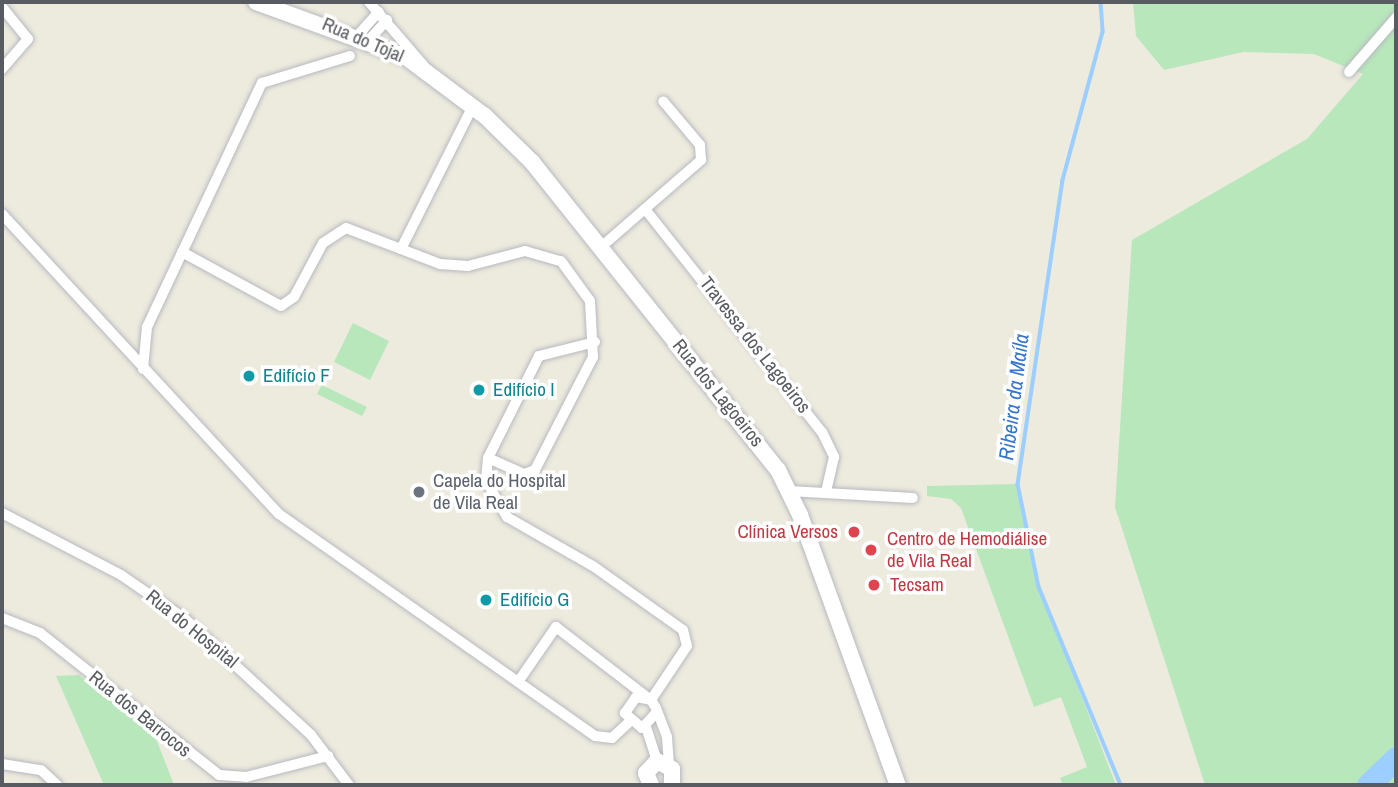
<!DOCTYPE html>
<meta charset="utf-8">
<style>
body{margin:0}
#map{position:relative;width:1398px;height:787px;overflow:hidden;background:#edeade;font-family:"Archivo Narrow",sans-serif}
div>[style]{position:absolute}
.green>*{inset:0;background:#b8e7bb}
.stream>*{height:3.5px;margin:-1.75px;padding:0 1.75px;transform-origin:1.75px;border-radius:1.75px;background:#9cceff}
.river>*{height:23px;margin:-11.5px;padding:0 11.5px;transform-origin:11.5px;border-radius:11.5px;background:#9cceff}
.roads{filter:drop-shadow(0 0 2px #b7b9bf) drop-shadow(0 0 2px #b7b9bf)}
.street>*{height:10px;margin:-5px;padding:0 5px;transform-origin:5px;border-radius:5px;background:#fff}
.secondary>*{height:16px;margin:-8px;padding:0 8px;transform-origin:8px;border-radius:8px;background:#fff}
.dots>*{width:19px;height:19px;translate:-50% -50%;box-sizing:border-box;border:4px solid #fff;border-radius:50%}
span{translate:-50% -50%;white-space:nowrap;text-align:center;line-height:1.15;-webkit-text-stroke:7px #fff;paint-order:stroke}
.street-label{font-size:19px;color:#585b61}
.culture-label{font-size:19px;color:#0d838f}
.left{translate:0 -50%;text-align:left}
.worship-label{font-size:19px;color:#5b616d}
.health-label{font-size:19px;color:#be3a42}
.right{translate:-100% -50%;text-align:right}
.water-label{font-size:21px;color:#3575cc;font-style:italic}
.frame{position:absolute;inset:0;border:4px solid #585b61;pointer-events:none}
</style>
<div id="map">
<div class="green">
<div style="clip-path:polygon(1133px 2px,1396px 2px,1396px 785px,1205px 785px,1115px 507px,1132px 240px,1307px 139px,1363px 74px,1314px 54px,1243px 52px,1164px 70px,1136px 36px)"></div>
<div style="clip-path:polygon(353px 323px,389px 341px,370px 380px,334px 362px)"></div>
<div style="clip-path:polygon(322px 385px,367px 407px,362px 416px,317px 394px)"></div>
<div style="clip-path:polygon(1018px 484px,1039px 587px,1116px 785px,1063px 785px,1060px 778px,1087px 767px,1061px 697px,1034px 707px,961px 508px,951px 499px,927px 496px,927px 486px)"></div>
<div style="clip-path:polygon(79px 675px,155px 736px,174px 785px,104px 785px,56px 676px)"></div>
</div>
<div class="stream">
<div style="left:1101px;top:2px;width:30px;rotate:86deg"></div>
<div style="left:1103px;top:32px;width:153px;rotate:105.1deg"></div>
<div style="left:1063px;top:180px;width:307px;rotate:98.4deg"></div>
<div style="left:1018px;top:484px;width:105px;rotate:78.5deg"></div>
<div style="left:1039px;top:587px;width:214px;rotate:67.5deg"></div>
</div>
<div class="river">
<div style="left:1368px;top:785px;width:39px;rotate:-44deg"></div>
</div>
<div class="roads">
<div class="street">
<div style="left:369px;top:2px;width:84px;rotate:49.3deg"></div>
<div style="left:2px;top:7px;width:41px;rotate:50.9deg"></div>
<div style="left:28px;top:39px;width:40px;rotate:131deg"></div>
<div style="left:358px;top:35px;width:31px;rotate:-48deg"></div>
<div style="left:369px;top:40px;width:27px;rotate:-48deg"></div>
<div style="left:1349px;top:72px;width:72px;rotate:-49deg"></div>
<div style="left:645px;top:209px;width:285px;rotate:51.6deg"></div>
<div style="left:822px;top:432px;width:28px;rotate:64deg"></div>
<div style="left:834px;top:457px;width:36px;rotate:103deg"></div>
<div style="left:2px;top:214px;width:408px;rotate:47.3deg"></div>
<div style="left:279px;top:514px;width:386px;rotate:35.1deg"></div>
<div style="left:595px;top:736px;width:17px;rotate:7deg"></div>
<div style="left:612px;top:738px;width:23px;rotate:-43deg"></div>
<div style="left:601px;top:247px;width:133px;rotate:-41deg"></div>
<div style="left:701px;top:160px;width:15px;rotate:-94deg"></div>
<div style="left:700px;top:145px;width:57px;rotate:-130.1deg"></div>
<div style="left:401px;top:249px;width:160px;rotate:-63.3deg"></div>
<div style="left:182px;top:252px;width:113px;rotate:28.6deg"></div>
<div style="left:281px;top:306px;width:16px;rotate:-35deg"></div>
<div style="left:294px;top:297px;width:61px;rotate:-61.8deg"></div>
<div style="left:323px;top:243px;width:27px;rotate:-33deg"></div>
<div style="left:346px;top:228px;width:101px;rotate:21deg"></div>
<div style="left:440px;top:264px;width:28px;rotate:4deg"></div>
<div style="left:468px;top:266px;width:59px;rotate:-14.7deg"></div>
<div style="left:525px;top:251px;width:37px;rotate:16deg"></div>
<div style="left:561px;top:261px;width:49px;rotate:54.1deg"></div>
<div style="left:590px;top:301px;width:56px;rotate:86.9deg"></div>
<div style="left:593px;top:357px;width:127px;rotate:117.2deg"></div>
<div style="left:535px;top:470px;width:12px;rotate:160deg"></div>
<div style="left:524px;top:474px;width:39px;rotate:-156deg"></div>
<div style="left:595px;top:342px;width:58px;rotate:166deg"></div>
<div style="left:539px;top:356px;width:114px;rotate:116.6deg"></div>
<div style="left:488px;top:458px;width:23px;rotate:95deg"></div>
<div style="left:486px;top:481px;width:42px;rotate:59.7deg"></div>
<div style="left:507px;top:517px;width:99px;rotate:29.7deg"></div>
<div style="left:593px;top:566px;width:110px;rotate:35.4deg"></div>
<div style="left:683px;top:630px;width:16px;rotate:76deg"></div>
<div style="left:687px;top:646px;width:65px;rotate:123.7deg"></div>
<div style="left:143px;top:369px;width:42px;rotate:-84.6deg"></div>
<div style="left:147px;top:327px;width:270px;rotate:-64.8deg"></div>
<div style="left:262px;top:83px;width:92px;rotate:-17.1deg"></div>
<div style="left:789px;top:491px;width:124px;rotate:3.2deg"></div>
<div style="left:2px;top:513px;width:134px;rotate:27.5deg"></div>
<div style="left:121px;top:575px;width:78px;rotate:34.5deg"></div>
<div style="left:185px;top:619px;width:171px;rotate:42.6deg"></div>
<div style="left:311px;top:735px;width:63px;rotate:52.8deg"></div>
<div style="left:2px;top:618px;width:41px;rotate:21.5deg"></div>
<div style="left:40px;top:633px;width:228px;rotate:38.4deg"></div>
<div style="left:219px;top:775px;width:27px;rotate:4deg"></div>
<div style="left:246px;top:777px;width:85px;rotate:-14.4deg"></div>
<div style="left:518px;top:682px;width:67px;rotate:-55.4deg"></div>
<div style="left:556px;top:627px;width:115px;rotate:37.6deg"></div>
<div style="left:657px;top:712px;width:22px;rotate:133deg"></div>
<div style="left:642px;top:728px;width:23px;rotate:-139deg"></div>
<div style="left:625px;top:713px;width:19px;rotate:-55deg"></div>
<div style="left:636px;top:697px;width:15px;rotate:11deg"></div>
<div style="left:651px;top:700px;width:9px;rotate:58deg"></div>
<div style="left:656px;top:708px;width:31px;rotate:69deg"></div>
<div style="left:667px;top:737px;width:28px;rotate:86deg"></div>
<div style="left:646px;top:727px;width:36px;rotate:72deg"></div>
<div style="left:2px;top:764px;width:39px;rotate:9deg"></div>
<div style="left:41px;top:770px;width:22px;rotate:43deg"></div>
</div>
<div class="secondary">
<div style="left:256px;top:2px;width:160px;rotate:20.1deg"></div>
<div style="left:406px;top:57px;width:99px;rotate:36.8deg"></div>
<div style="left:485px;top:116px;width:66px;rotate:44.4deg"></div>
<div style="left:532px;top:162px;width:394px;rotate:51.4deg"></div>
<div style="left:778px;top:470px;width:50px;rotate:63.9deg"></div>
<div style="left:800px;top:515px;width:287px;rotate:70.1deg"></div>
<div style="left:651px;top:785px;width:13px;rotate:-113deg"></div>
<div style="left:646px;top:773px;width:16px;rotate:-47deg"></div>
<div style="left:657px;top:761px;width:17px;rotate:28deg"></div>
<div style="left:672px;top:769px;width:16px;rotate:90deg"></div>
</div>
</div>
<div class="dots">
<div style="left:249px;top:376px;background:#0f9aa8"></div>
<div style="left:479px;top:390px;background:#0f9aa8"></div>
<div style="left:419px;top:492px;background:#6b7280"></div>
<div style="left:854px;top:532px;background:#e0444e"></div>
<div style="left:871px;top:550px;background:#e0444e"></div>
<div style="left:874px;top:585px;background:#e0444e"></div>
<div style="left:486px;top:600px;background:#0f9aa8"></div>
</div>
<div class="street-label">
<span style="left:363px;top:40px;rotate:23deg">Rua do Tojal</span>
<span style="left:755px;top:345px;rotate:52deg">Travessa dos Lagoeiros</span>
<span style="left:718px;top:393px;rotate:51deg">Rua dos Lagoeiros</span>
<span style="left:192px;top:629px;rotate:39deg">Rua do Hospital</span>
<span style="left:140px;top:714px;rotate:39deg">Rua dos Barrocos</span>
</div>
<div class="culture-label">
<span class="left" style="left:263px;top:376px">Edifício F</span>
<span class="left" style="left:493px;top:390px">Edifício I</span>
<span class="left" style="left:500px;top:600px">Edifício G</span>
</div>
<div class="worship-label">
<span class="left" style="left:433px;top:492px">Capela do Hospital<br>de Vila Real</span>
</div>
<div class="health-label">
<span class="right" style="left:838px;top:532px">Clínica Versos</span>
<span class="left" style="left:887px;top:550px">Centro de Hemodiálise<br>de Vila Real</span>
<span class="left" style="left:890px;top:585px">Tecsam</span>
</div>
<div class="water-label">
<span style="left:1014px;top:397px;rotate:-83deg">Ribeira da Maíla</span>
</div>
<div class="frame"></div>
</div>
